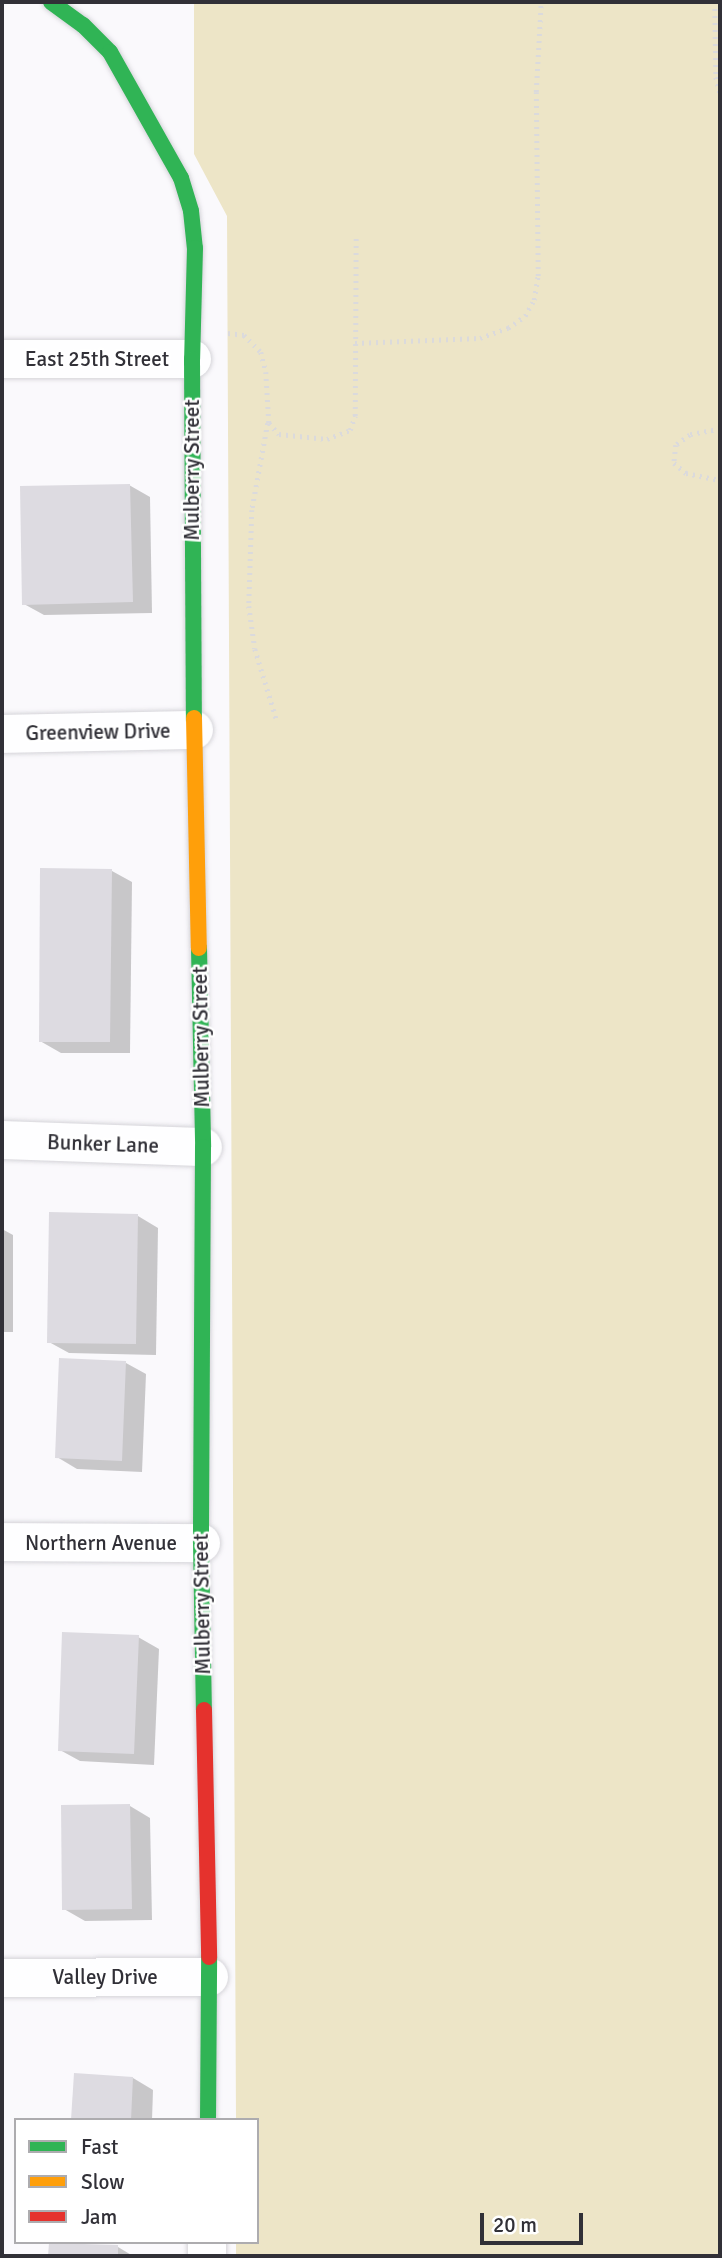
<!DOCTYPE html>
<style>
body{margin:0}
#map{position:relative;width:722px;height:2258px;overflow:hidden;background:#faf9fc;font-family:Signika,sans-serif}
div>[style]{position:absolute}
.green>*{inset:0;background:#ede5c7}
.shadow>*{inset:0;background:#0003}
.building>*{inset:0;background:#dddbe1}
.path>*{height:4.5px;margin-top:-2.25px;transform-origin:0;background:repeating-linear-gradient(90deg,#dbdadc 0 2px,transparent 0 7px)}
.roads{filter:drop-shadow(0 0 2px #d5d4d9) drop-shadow(0 0 2px #d5d4d9)}
.street>*{height:38px;margin:-19px;padding:0 19px;transform-origin:19px;border-radius:19px;background:#fefeff}
.fast>*{height:16px;margin:-8px;padding:0 8px;transform-origin:8px;border-radius:8px;background:#30b455}
.slow>*{height:16px;margin:-8px;padding:0 8px;transform-origin:8px;border-radius:8px;background:#ff9f0a}
.jam>*{height:16px;margin:-8px;padding:0 8px;transform-origin:8px;border-radius:8px;background:#e5322d}
span{translate:-50% -50%;white-space:nowrap;text-align:center;line-height:1.15;-webkit-text-stroke:5px #fff;paint-order:stroke}
.street-label{font-size:21px;color:#313037}
.frame{position:absolute;inset:0;border:4px solid #313037;pointer-events:none}
.legend{position:absolute;left:14px;top:2118px;width:245px;height:126px;box-sizing:border-box;background:#fff;border:2px solid #adacaf;margin:0;padding:9px 12px;list-style:none;font-size:21px;color:#313037}
.legend li{display:flex;align-items:center;gap:14px;height:35px}
.legend b{width:35px;border:2px solid #adacaf}
.scale{position:absolute;left:480px;top:2213px;width:103px;height:32px;box-sizing:border-box;border:4px solid #313037;border-top:0;padding-left:9px;font-size:21px;line-height:24px;white-space:nowrap;color:#313037;-webkit-text-stroke:5px #fff;paint-order:stroke}
</style>
<div id="map">
<div class="green">
<div style="clip-path:polygon(194px 2px,720px 2px,720px 2256px,236px 2256px,236px 2242px,257px 2242px,257px 2120px,236px 2120px,227px 216px,194px 154px)"></div>
</div>
<div class="shadow">
<div style="clip-path:polygon(129px 485px,150px 497px,152px 613px,44px 615px,24px 604px)"></div>
<div style="clip-path:polygon(112px 871px,132px 882px,130px 1053px,61px 1053px,40px 1041px)"></div>
<div style="clip-path:polygon(138px 1216px,158px 1228px,156px 1355px,69px 1353px,49px 1342px)"></div>
<div style="clip-path:polygon(2px 1229px,13px 1235px,13px 1332px,2px 1332px)"></div>
<div style="clip-path:polygon(126px 1363px,146px 1374px,142px 1472px,77px 1469px,57px 1457px)"></div>
<div style="clip-path:polygon(138px 1637px,159px 1649px,154px 1765px,80px 1761px,60px 1750px)"></div>
<div style="clip-path:polygon(130px 1806px,150px 1818px,152px 1920px,85px 1921px,64px 1909px)"></div>
<div style="clip-path:polygon(133px 2078px,153px 2090px,152px 2120px,73px 2120px)"></div>
<div style="clip-path:polygon(50px 2244px,118px 2247px,133px 2256px,50px 2256px)"></div>
</div>
<div class="building">
<div style="clip-path:polygon(130px 484px,133px 602px,22px 605px,20px 486px)"></div>
<div style="clip-path:polygon(40px 868px,112px 869px,110px 1042px,39px 1042px)"></div>
<div style="clip-path:polygon(49px 1212px,138px 1214px,136px 1344px,47px 1343px)"></div>
<div style="clip-path:polygon(59px 1358px,126px 1361px,122px 1461px,55px 1458px)"></div>
<div style="clip-path:polygon(62px 1632px,139px 1635px,134px 1754px,58px 1751px)"></div>
<div style="clip-path:polygon(130px 1804px,132px 1909px,62px 1910px,61px 1805px)"></div>
<div style="clip-path:polygon(74px 2073px,133px 2077px,131px 2120px,71px 2120px)"></div>
<div style="clip-path:polygon(49px 2243px,118px 2245px,118px 2256px,48px 2256px)"></div>
</div>
<div class="path">
<div style="left:715px;top:2px;width:75px;rotate:89.2deg"></div>
<div style="left:716px;top:77px;width:16px;rotate:76deg"></div>
<div style="left:228px;top:333px;width:16px;rotate:7deg"></div>
<div style="left:244px;top:335px;width:24px;rotate:45deg"></div>
<div style="left:261px;top:352px;width:21px;rotate:76deg"></div>
<div style="left:266px;top:372px;width:51px;rotate:86.6deg"></div>
<div style="left:269px;top:423px;width:15px;rotate:48deg"></div>
<div style="left:279px;top:434px;width:48px;rotate:5.9deg"></div>
<div style="left:327px;top:439px;width:25px;rotate:-21deg"></div>
<div style="left:350px;top:430px;width:15px;rotate:-70deg"></div>
<div style="left:355px;top:416px;width:182px;rotate:-89.7deg"></div>
<div style="left:355px;top:343px;width:125px;rotate:-2.3deg"></div>
<div style="left:480px;top:338px;width:30px;rotate:-20deg"></div>
<div style="left:508px;top:328px;width:21px;rotate:-35deg"></div>
<div style="left:525px;top:316px;width:18px;rotate:-61deg"></div>
<div style="left:534px;top:300px;width:24px;rotate:-81deg"></div>
<div style="left:538px;top:276px;width:184px;rotate:-90.6deg"></div>
<div style="left:536px;top:92px;width:90px;rotate:-86.8deg"></div>
<div style="left:268px;top:423px;width:88px;rotate:100.4deg"></div>
<div style="left:252px;top:510px;width:96px;rotate:91.8deg"></div>
<div style="left:249px;top:606px;width:43px;rotate:82.1deg"></div>
<div style="left:255px;top:649px;width:75px;rotate:73deg"></div>
<div style="left:720px;top:429px;width:31px;rotate:169deg"></div>
<div style="left:690px;top:435px;width:17px;rotate:144deg"></div>
<div style="left:676px;top:445px;width:18px;rotate:96deg"></div>
<div style="left:674px;top:463px;width:16px;rotate:40deg"></div>
<div style="left:686px;top:473px;width:35px;rotate:12deg"></div>
</div>
<div class="roads">
<div class="street">
<div style="left:2px;top:359px;width:190px"></div>
<div style="left:2px;top:734px;width:192px;rotate:-1.2deg"></div>
<div style="left:2px;top:1140px;width:201px;rotate:2deg"></div>
<div style="left:2px;top:1542px;width:199px;rotate:0.3deg"></div>
<div style="left:2px;top:1978px;width:207px;rotate:-0.3deg"></div>
<div style="left:207px;top:2256px;width:14px;rotate:-90deg"></div>
</div>
<div class="fast">
<div style="left:51px;top:2px;width:39px;rotate:36deg"></div>
<div style="left:83px;top:25px;width:38px;rotate:45deg"></div>
<div style="left:110px;top:52px;width:145px;rotate:60.6deg"></div>
<div style="left:181px;top:178px;width:34px;rotate:73deg"></div>
<div style="left:191px;top:211px;width:37px;rotate:84deg"></div>
<div style="left:195px;top:248px;width:111px;rotate:91.5deg"></div>
<div style="left:192px;top:359px;width:359px;rotate:89.7deg"></div>
<div style="left:199px;top:948px;width:199px;rotate:88.8deg"></div>
<div style="left:203px;top:1147px;width:396px;rotate:90.3deg"></div>
<div style="left:201px;top:1543px;width:167px;rotate:89deg"></div>
<div style="left:208px;top:2120px;width:163px;rotate:-89.6deg"></div>
</div>
<div class="slow">
<div style="left:194px;top:718px;width:230px;rotate:88.8deg"></div>
</div>
<div class="jam">
<div style="left:204px;top:1710px;width:247px;rotate:88.8deg"></div>
</div>
</div>
<div class="street-label">
<span style="left:97px;top:359px">East 25th Street</span>
<span style="left:192px;top:470px;rotate:-90deg">Mulberry Street</span>
<span style="left:98px;top:732px;rotate:-1deg">Greenview Drive</span>
<span style="left:201px;top:1037px;rotate:-91deg">Mulberry Street</span>
<span style="left:103px;top:1144px;rotate:2deg">Bunker Lane</span>
<span style="left:101px;top:1543px">Northern Avenue</span>
<span style="left:202px;top:1604px;rotate:-91deg">Mulberry Street</span>
<span style="left:105px;top:1977px">Valley Drive</span>
</div>
<div class="frame"></div>
<ul class="legend">
<li><b style="height:9px;background:#30b455"></b>Fast</li>
<li><b style="height:9px;background:#ff9f0a"></b>Slow</li>
<li><b style="height:9px;background:#e5322d"></b>Jam</li>
</ul>
<div class="scale">20 m</div>
</div>
